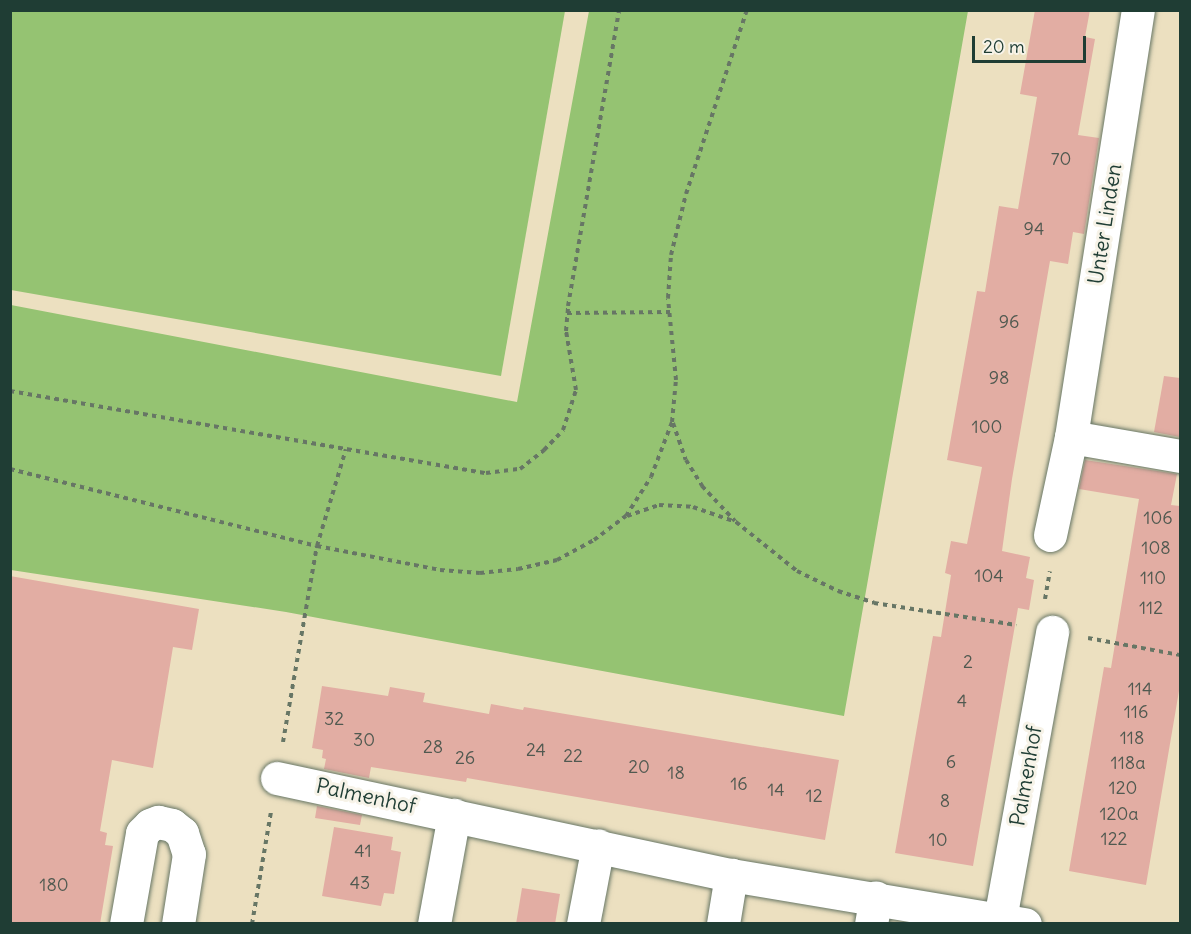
<!DOCTYPE html>
<style>
body{margin:0}
#map{position:relative;width:1191px;height:934px;overflow:hidden;background:#ece0c0;font-family:Delius,sans-serif}
div>[style]{position:absolute}
.green>*{inset:0;background:#95c372}
.building>*{inset:0;background:#e2ada3}
.path>*{height:4px;margin-top:-2px;transform-origin:0;background:repeating-linear-gradient(90deg,#677665 0 4.5px,transparent 0 9px)}
.roads{filter:drop-shadow(0 0 2px #677665) drop-shadow(0 0 2px #677665)}
.minor>*{height:33px;margin:-16.5px;padding:0 16.5px;transform-origin:16.5px;border-radius:16.5px;background:#fff}
span{translate:-50% -50%;white-space:nowrap;text-align:center;line-height:1.15;-webkit-text-stroke:6px #f7f3e8;paint-order:stroke}
.number-label{font-size:18px;color:#505950}
.number-label span{-webkit-text-stroke-width:0}
.street-label{font-size:21px;color:#1f3d34}
.frame{position:absolute;inset:0;border:12px solid #1f3d34;pointer-events:none}
.scale{position:absolute;left:972px;top:36px;width:114px;height:27px;box-sizing:border-box;border:3px solid #1f3d34;border-top:0;padding-left:8px;font-size:18px;line-height:21px;white-space:nowrap;color:#1f3d34;-webkit-text-stroke:4px #f7f3e8;paint-order:stroke}
</style>
<div id="map">
<div class="green">
<div style="clip-path:polygon(10px 11px,565px 11px,501px 376px,11px 290px)"></div>
<div style="clip-path:polygon(589px 11px,968px 11px,844px 716px,286px 612px,11px 570px,11px 305px,517px 402px)"></div>
</div>
<div class="building">
<div style="clip-path:polygon(1035px 10px,1090px 10px,1085px 37px,1095px 39px,1078px 135px,1099px 138px,1084px 234px,1073px 232px,1068px 264px,1050px 261px,1012px 479px,1002px 551px,1030px 557px,1026px 578px,1034px 580px,1029px 610px,1018px 608px,973px 866px,895px 853px,933px 636px,941px 637px,951px 575px,945px 573px,951px 541px,967px 544px,982px 467px,947px 460px,977px 291px,985px 292px,999px 206px,1018px 209px,1037px 97px,1020px 94px)"></div>
<div style="clip-path:polygon(1164px 376px,1180px 378px,1180px 437px,1154px 432px)"></div>
<div style="clip-path:polygon(1085px 460px,1177px 474px,1171px 505px,1180px 506px,1180px 685px,1146px 885px,1069px 871px,1104px 667px,1111px 668px,1139px 499px,1079px 489px)"></div>
<div style="clip-path:polygon(10px 576px,199px 609px,192px 650px,173px 647px,153px 768px,112px 760px,100px 831px,107px 833px,105px 845px,113px 846px,100px 924px,10px 924px)"></div>
<div style="clip-path:polygon(322px 686px,388px 696px,390px 687px,425px 693px,423px 702px,489px 714px,491px 704px,523px 710px,524px 707px,839px 760px,825px 840px,467px 778px,466px 782px,371px 767px,369px 778px,324px 769px,326px 759px,322px 758px,323px 750px,312px 748px)"></div>
<div style="clip-path:polygon(317px 806px,362px 815px,360px 825px,315px 818px)"></div>
<div style="clip-path:polygon(334px 827px,393px 837px,391px 850px,401px 852px,394px 894px,384px 893px,381px 906px,322px 896px)"></div>
<div style="clip-path:polygon(522px 888px,560px 894px,555px 924px,516px 924px)"></div>
</div>
<div class="path">
<div style="left:567px;top:313px;width:103px;rotate:-0.6deg"></div>
<div style="left:10px;top:391px;width:483px;rotate:9.8deg"></div>
<div style="left:486px;top:473px;width:34px;rotate:-7deg"></div>
<div style="left:520px;top:469px;width:31px;rotate:-38deg"></div>
<div style="left:544px;top:450px;width:28px;rotate:-46deg"></div>
<div style="left:563px;top:430px;width:42px;rotate:-72deg"></div>
<div style="left:576px;top:390px;width:60px;rotate:-99.6deg"></div>
<div style="left:566px;top:331px;width:25px;rotate:-85deg"></div>
<div style="left:568px;top:306px;width:300px;rotate:-80.2deg"></div>
<div style="left:673px;top:423px;width:39px;rotate:71deg"></div>
<div style="left:686px;top:460px;width:31px;rotate:58deg"></div>
<div style="left:702px;top:486px;width:48px;rotate:46.7deg"></div>
<div style="left:10px;top:469px;width:317px;rotate:14.1deg"></div>
<div style="left:317px;top:546px;width:125px;rotate:11deg"></div>
<div style="left:440px;top:570px;width:40px;rotate:4.3deg"></div>
<div style="left:480px;top:573px;width:38px;rotate:-6deg"></div>
<div style="left:518px;top:569px;width:40px;rotate:-13deg"></div>
<div style="left:557px;top:560px;width:42px;rotate:-28.4deg"></div>
<div style="left:594px;top:540px;width:40px;rotate:-37deg"></div>
<div style="left:626px;top:516px;width:46px;rotate:-57.3deg"></div>
<div style="left:651px;top:477px;width:59px;rotate:-69.1deg"></div>
<div style="left:672px;top:422px;width:42px;rotate:-84.6deg"></div>
<div style="left:676px;top:380px;width:82px;rotate:-95.6deg"></div>
<div style="left:668px;top:298px;width:43px;rotate:-86deg"></div>
<div style="left:671px;top:255px;width:63px;rotate:-76.2deg"></div>
<div style="left:686px;top:194px;width:194px;rotate:-71.7deg"></div>
<div style="left:627px;top:516px;width:34px;rotate:-19deg"></div>
<div style="left:659px;top:505px;width:34px;rotate:3deg"></div>
<div style="left:693px;top:507px;width:46px;rotate:19.2deg"></div>
<div style="left:736px;top:522px;width:78px;rotate:38.8deg"></div>
<div style="left:797px;top:571px;width:46px;rotate:26deg"></div>
<div style="left:838px;top:591px;width:38px;rotate:18deg"></div>
<div style="left:874px;top:603px;width:144px;rotate:8.8deg"></div>
<div style="left:1045px;top:599px;width:28px;rotate:-80deg"></div>
<div style="left:1088px;top:638px;width:94px;rotate:10.5deg"></div>
<div style="left:283px;top:742px;width:199px;rotate:-80.2deg"></div>
<div style="left:317px;top:546px;width:101px;rotate:-73.4deg"></div>
<div style="left:252px;top:924px;width:114px;rotate:-80.4deg"></div>
</div>
<div class="roads">
<div class="minor">
<div style="left:1071px;top:437px;width:111px;rotate:9.9deg"></div>
<div style="left:1050px;top:535px;width:100px;rotate:-77.9deg"></div>
<div style="left:1071px;top:437px;width:432px;rotate:-81.1deg"></div>
<div style="left:277px;top:778px;width:464px;rotate:12.1deg"></div>
<div style="left:731px;top:875px;width:298px;rotate:9.5deg"></div>
<div style="left:1000px;top:919px;width:292px;rotate:-79.7deg"></div>
<div style="left:126px;top:924px;width:92px;rotate:-80deg"></div>
<div style="left:142px;top:833px;width:11px;rotate:-45deg"></div>
<div style="left:150px;top:825px;width:9px;rotate:-21deg"></div>
<div style="left:158px;top:822px;width:14px;rotate:12deg"></div>
<div style="left:172px;top:825px;width:13px;rotate:39deg"></div>
<div style="left:182px;top:833px;width:22px;rotate:72deg"></div>
<div style="left:189px;top:854px;width:71px;rotate:98.9deg"></div>
<div style="left:434px;top:924px;width:111px;rotate:-79.6deg"></div>
<div style="left:583px;top:924px;width:80px;rotate:-79.2deg"></div>
<div style="left:723px;top:924px;width:50px;rotate:-80.7deg"></div>
<div style="left:871px;top:924px;width:27px;rotate:-80deg"></div>
</div>
</div>
<div class="number-label">
<span style="left:1061px;top:159px">70</span>
<span style="left:1034px;top:229px">94</span>
<span style="left:1009px;top:322px">96</span>
<span style="left:999px;top:378px">98</span>
<span style="left:987px;top:427px">100</span>
<span style="left:1158px;top:518px">106</span>
<span style="left:1156px;top:548px">108</span>
<span style="left:989px;top:576px">104</span>
<span style="left:1153px;top:578px">110</span>
<span style="left:1151px;top:608px">112</span>
<span style="left:968px;top:662px">2</span>
<span style="left:1140px;top:689px">114</span>
<span style="left:962px;top:701px">4</span>
<span style="left:1136px;top:712px">116</span>
<span style="left:334px;top:719px">32</span>
<span style="left:1132px;top:738px">118</span>
<span style="left:364px;top:740px">30</span>
<span style="left:433px;top:747px">28</span>
<span style="left:536px;top:750px">24</span>
<span style="left:573px;top:756px">22</span>
<span style="left:465px;top:758px">26</span>
<span style="left:951px;top:762px">6</span>
<span style="left:1128px;top:763px">118a</span>
<span style="left:639px;top:767px">20</span>
<span style="left:676px;top:773px">18</span>
<span style="left:739px;top:784px">16</span>
<span style="left:1123px;top:788px">120</span>
<span style="left:776px;top:790px">14</span>
<span style="left:814px;top:796px">12</span>
<span style="left:945px;top:801px">8</span>
<span style="left:1119px;top:814px">120a</span>
<span style="left:1114px;top:839px">122</span>
<span style="left:938px;top:840px">10</span>
<span style="left:363px;top:851px">41</span>
<span style="left:360px;top:883px">43</span>
<span style="left:54px;top:885px">180</span>
</div>
<div class="street-label">
<span style="left:1105px;top:224px;rotate:-81deg">Unter Linden</span>
<span style="left:1026px;top:776px;rotate:-80deg">Palmenhof</span>
<span style="left:366px;top:796px;rotate:12deg">Palmenhof</span>
</div>
<div class="frame"></div>
<div class="scale">20 m</div>
</div>
